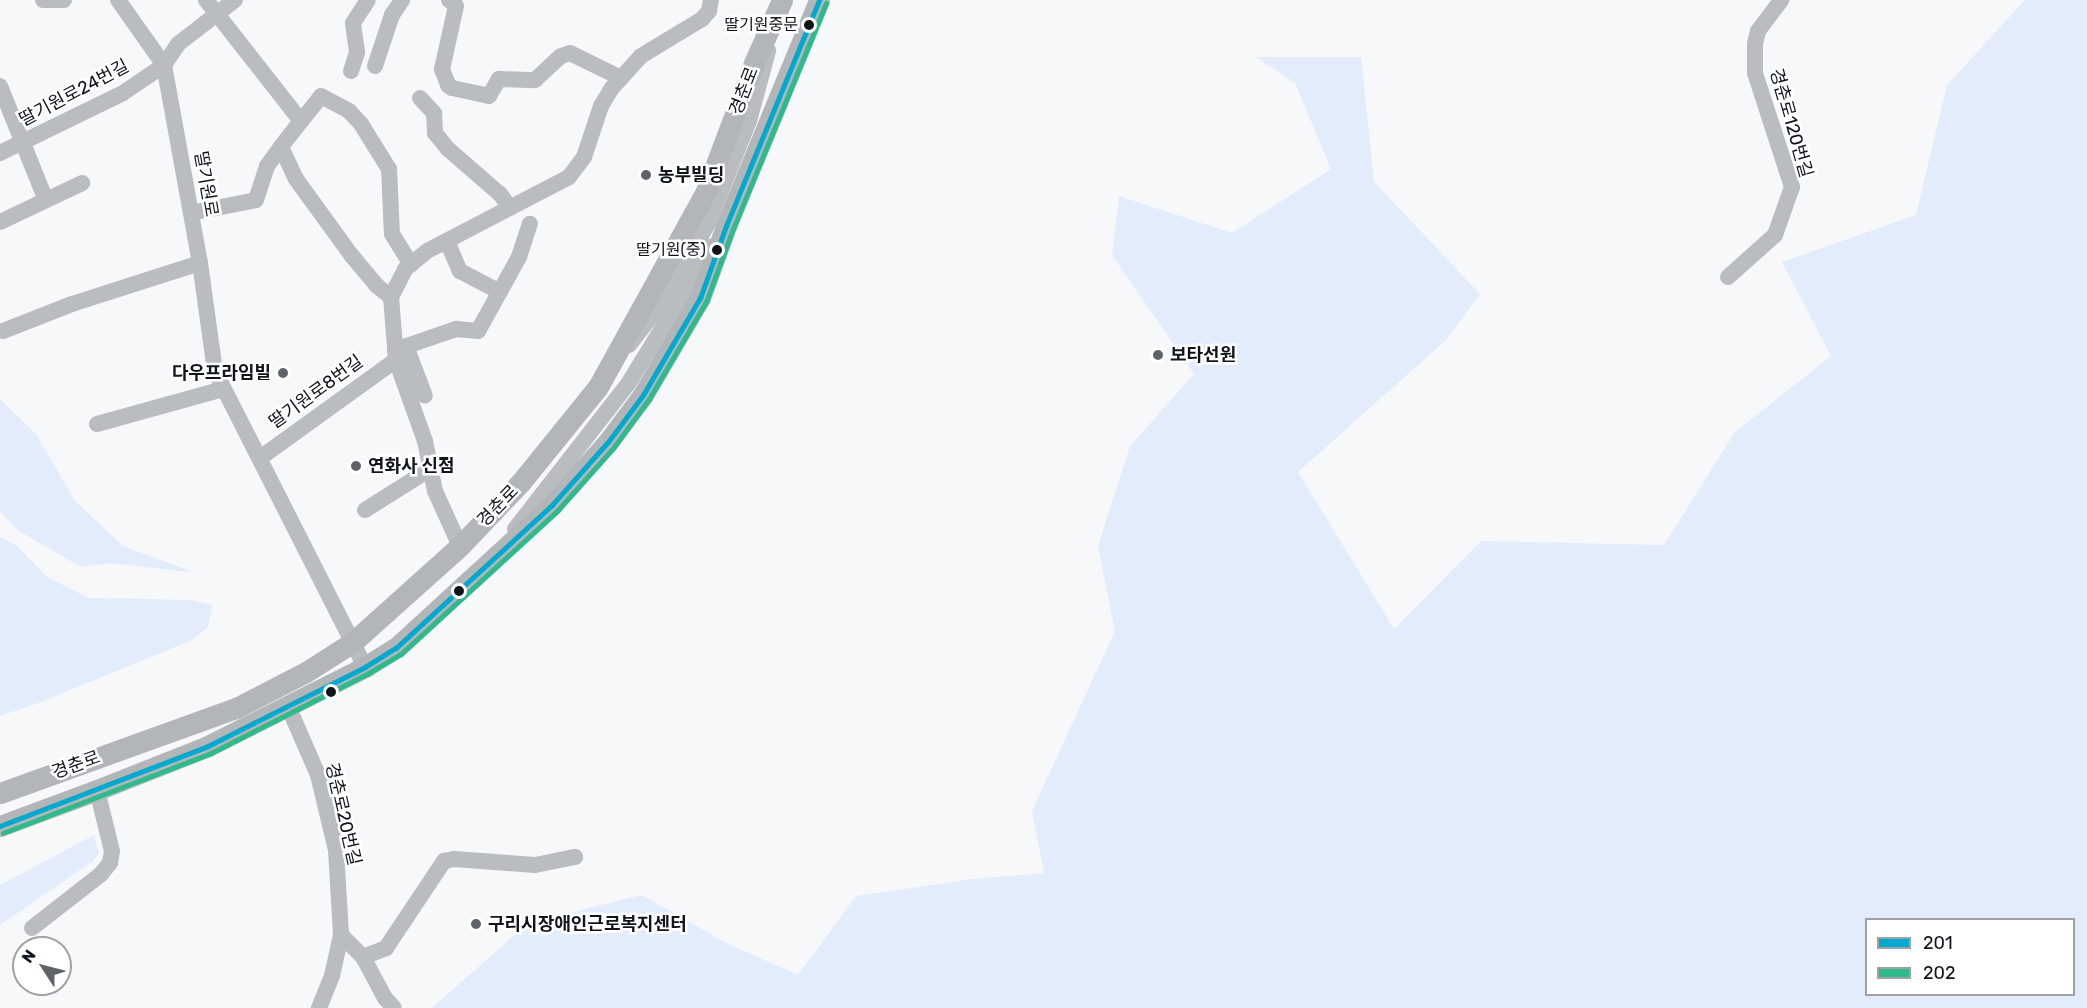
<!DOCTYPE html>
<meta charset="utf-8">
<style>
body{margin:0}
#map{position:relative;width:2087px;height:1008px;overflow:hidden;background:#f6f8fa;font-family:Rubik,"Noto Sans KR",sans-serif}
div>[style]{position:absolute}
.green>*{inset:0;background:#e3ecfb}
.minor>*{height:16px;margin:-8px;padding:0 8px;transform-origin:8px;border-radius:8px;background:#babdc0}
.major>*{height:21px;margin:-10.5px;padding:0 10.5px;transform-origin:10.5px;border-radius:10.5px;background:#b3b6b9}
.bus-1>*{height:4.5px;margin:-2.25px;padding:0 2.25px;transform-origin:2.25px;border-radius:2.25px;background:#00a9ce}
.bus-2>*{height:4.5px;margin:-2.25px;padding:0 2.25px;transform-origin:2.25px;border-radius:2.25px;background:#30ba8c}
.dots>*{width:16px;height:16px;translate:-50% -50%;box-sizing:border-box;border:3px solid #fff;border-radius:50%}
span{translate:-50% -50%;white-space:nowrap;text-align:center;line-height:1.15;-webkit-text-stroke:5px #fff;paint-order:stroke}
.bus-label{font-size:16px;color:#10151c}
.right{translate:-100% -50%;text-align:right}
.street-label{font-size:18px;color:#10151c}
.poi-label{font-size:18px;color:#10151c;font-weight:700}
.left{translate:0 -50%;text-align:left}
.legend{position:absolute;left:1865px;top:918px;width:210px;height:78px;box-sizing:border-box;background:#fff;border:2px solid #9fa1a4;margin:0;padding:8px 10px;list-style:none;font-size:18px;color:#10151c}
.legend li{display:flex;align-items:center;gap:12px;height:30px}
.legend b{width:30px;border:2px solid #9fa1a4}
.north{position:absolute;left:12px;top:936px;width:60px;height:60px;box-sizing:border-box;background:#fff;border:2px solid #9fa1a4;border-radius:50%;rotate:306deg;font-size:16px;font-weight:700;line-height:24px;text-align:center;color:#10151c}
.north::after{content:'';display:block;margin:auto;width:21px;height:27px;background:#60646a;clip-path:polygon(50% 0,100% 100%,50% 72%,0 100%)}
</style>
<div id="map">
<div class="green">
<div style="clip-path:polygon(evenodd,2025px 0,2087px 0,2087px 1008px,432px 1008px,528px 923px,642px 895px,728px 944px,798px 975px,856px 896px,973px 879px,1044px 873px,1032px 811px,1115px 631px,1098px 546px,1130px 446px,1194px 374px,1112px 255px,1119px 196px,1232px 233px,1331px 169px,1295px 83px,1256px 57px,1361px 57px,1374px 182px,1480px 294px,1446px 340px,1298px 472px,1394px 629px,1481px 541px,1664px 545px,1735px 432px,1831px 356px,1782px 262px,1916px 215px,1947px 85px,2025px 0,1866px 920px,2074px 920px,2074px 994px,1866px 994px,1866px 920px)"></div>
<div style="clip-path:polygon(0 399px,35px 433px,76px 502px,123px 546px,196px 573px,111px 563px,81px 567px,19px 531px,0 512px)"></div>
<div style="clip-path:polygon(0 537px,17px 546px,47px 577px,89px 598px,191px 600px,212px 605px,208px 627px,192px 640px,36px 704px,0 716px)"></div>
<div style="clip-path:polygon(94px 835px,99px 854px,93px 861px,0 925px,0 885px)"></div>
</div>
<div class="minor">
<div style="left:43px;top:0;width:21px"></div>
<div style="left:118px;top:0;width:80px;rotate:54.7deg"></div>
<div style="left:164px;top:65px;width:201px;rotate:79.7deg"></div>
<div style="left:200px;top:263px;width:102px;rotate:82.1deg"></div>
<div style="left:214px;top:364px;width:18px;rotate:71deg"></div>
<div style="left:220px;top:381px;width:321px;rotate:63.1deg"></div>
<div style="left:206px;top:0;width:154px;rotate:51.9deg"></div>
<div style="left:301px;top:121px;width:33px;rotate:128deg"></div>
<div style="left:281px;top:147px;width:35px;rotate:65deg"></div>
<div style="left:296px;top:179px;width:95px;rotate:54deg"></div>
<div style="left:352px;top:256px;width:38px;rotate:50deg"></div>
<div style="left:376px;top:285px;width:19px;rotate:39deg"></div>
<div style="left:449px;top:0;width:9px;rotate:41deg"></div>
<div style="left:456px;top:6px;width:65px;rotate:102.5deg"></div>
<div style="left:442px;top:69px;width:17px;rotate:69deg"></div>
<div style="left:448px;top:85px;width:5px;rotate:37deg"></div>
<div style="left:452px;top:88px;width:38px;rotate:12deg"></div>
<div style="left:489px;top:96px;width:20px;rotate:-60deg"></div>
<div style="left:499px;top:79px;width:36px;rotate:2deg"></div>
<div style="left:535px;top:80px;width:35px;rotate:-43deg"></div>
<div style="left:561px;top:56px;width:9px;rotate:-18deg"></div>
<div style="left:570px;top:53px;width:57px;rotate:26.1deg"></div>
<div style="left:375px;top:66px;width:54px;rotate:-71.6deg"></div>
<div style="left:392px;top:15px;width:18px;rotate:-56deg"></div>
<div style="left:351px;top:71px;width:20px;rotate:-72deg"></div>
<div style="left:357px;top:52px;width:29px;rotate:-98deg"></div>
<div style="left:353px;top:23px;width:27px;rotate:-57deg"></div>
<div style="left:0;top:86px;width:121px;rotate:68.1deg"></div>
<div style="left:420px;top:98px;width:21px;rotate:47deg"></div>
<div style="left:434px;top:113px;width:20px;rotate:87deg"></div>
<div style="left:435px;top:133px;width:21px;rotate:51deg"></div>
<div style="left:448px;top:149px;width:69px;rotate:40.9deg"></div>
<div style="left:500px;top:194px;width:17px;rotate:54deg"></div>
<div style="left:301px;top:121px;width:32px;rotate:-51deg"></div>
<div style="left:321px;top:96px;width:32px;rotate:28deg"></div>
<div style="left:349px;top:111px;width:18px;rotate:47deg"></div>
<div style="left:361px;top:124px;width:53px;rotate:58.1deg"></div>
<div style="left:389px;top:169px;width:65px;rotate:87.4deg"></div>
<div style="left:392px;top:234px;width:36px;rotate:58deg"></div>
<div style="left:0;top:153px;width:137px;rotate:-26deg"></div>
<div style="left:123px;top:93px;width:50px;rotate:-34.3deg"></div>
<div style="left:164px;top:65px;width:25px;rotate:-56deg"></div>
<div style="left:178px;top:44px;width:72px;rotate:-37.7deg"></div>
<div style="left:191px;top:213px;width:66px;rotate:-11.3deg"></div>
<div style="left:256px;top:200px;width:36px;rotate:-72deg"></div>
<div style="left:267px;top:166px;width:24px;rotate:-54deg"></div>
<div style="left:0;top:222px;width:91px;rotate:-25.4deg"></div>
<div style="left:447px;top:241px;width:33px;rotate:67deg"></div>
<div style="left:460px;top:271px;width:45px;rotate:27.7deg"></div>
<div style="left:1728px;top:277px;width:63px;rotate:-41.8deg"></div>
<div style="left:1775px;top:235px;width:51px;rotate:-70.5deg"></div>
<div style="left:1792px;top:187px;width:120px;rotate:-108deg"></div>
<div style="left:1755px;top:73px;width:29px;rotate:-90deg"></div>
<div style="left:1755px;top:44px;width:13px;rotate:-77deg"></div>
<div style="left:1758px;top:31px;width:39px;rotate:-53deg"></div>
<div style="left:3px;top:331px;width:74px;rotate:-21.4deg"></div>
<div style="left:72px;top:304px;width:134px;rotate:-17.8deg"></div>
<div style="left:629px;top:345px;width:72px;rotate:-52.3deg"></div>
<div style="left:673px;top:288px;width:74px;rotate:-61.7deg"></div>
<div style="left:708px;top:223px;width:110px;rotate:-68.1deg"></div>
<div style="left:749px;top:121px;width:73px;rotate:-74.8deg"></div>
<div style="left:406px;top:346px;width:53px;rotate:69.2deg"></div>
<div style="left:395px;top:350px;width:65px;rotate:-19deg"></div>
<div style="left:456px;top:329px;width:22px;rotate:5deg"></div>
<div style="left:478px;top:331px;width:85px;rotate:-61deg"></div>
<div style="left:519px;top:257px;width:35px;rotate:-72deg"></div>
<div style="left:396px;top:360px;width:86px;rotate:70.3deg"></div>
<div style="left:425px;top:441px;width:51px;rotate:78.7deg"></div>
<div style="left:435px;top:491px;width:60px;rotate:65.6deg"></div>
<div style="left:97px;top:424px;width:131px;rotate:-15.5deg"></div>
<div style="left:260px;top:458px;width:168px;rotate:-35.8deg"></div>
<div style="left:396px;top:360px;width:63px;rotate:-94.5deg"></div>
<div style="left:391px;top:297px;width:31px;rotate:-63deg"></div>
<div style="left:405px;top:269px;width:28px;rotate:-39deg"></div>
<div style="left:427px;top:251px;width:160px;rotate:-27.5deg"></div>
<div style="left:569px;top:177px;width:25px;rotate:-53deg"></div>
<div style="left:584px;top:157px;width:54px;rotate:-71.6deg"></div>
<div style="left:601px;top:106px;width:21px;rotate:-59deg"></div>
<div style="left:612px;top:88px;width:43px;rotate:-47.8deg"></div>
<div style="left:641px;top:56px;width:71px;rotate:-31.2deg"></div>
<div style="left:702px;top:19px;width:11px;rotate:-49deg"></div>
<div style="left:709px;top:11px;width:11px;rotate:-80deg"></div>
<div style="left:365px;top:510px;width:77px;rotate:-32.2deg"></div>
<div style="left:515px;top:529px;width:184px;rotate:-52.1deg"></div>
<div style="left:628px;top:384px;width:162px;rotate:-58.4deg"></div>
<div style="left:288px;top:706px;width:75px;rotate:66.5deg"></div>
<div style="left:318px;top:775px;width:77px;rotate:76.5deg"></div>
<div style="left:336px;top:850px;width:85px;rotate:86.6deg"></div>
<div style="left:341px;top:935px;width:31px;rotate:45deg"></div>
<div style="left:363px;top:957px;width:47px;rotate:61.8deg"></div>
<div style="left:385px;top:998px;width:13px;rotate:48deg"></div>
<div style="left:32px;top:928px;width:88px;rotate:-38deg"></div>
<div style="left:101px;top:874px;width:14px;rotate:-51deg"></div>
<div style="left:110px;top:863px;width:12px;rotate:-81deg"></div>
<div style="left:112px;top:851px;width:63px;rotate:-103.8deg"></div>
<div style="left:363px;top:957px;width:25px;rotate:-21deg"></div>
<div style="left:386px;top:948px;width:105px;rotate:-56.3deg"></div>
<div style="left:444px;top:861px;width:10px;rotate:-11deg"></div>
<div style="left:454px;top:859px;width:81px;rotate:4.2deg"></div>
<div style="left:535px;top:865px;width:41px;rotate:-11.3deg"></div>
<div style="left:319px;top:1008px;width:35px;rotate:-68deg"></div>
<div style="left:332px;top:976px;width:42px;rotate:-77.6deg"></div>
</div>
<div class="major">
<div style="left:0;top:793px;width:251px;rotate:-19.8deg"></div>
<div style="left:236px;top:708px;width:79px;rotate:-27.2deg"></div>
<div style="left:306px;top:672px;width:56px;rotate:-32.6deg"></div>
<div style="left:353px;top:642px;width:144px;rotate:-41.9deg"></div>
<div style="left:460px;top:546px;width:88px;rotate:-46.4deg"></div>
<div style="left:521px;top:482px;width:122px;rotate:-51deg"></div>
<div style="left:598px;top:387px;width:224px;rotate:-61.1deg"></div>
<div style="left:706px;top:191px;width:137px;rotate:-69.4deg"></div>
<div style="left:754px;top:63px;width:69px;rotate:-66deg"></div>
<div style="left:0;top:826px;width:103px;rotate:-20.4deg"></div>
<div style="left:97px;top:790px;width:119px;rotate:-21.6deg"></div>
<div style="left:208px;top:746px;width:176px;rotate:-26.7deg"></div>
<div style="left:365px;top:667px;width:36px;rotate:-32deg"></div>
<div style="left:396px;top:648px;width:212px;rotate:-42.5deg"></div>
<div style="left:552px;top:505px;width:84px;rotate:-48.4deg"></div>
<div style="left:608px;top:442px;width:59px;rotate:-53.3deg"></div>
<div style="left:643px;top:395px;width:113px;rotate:-59.6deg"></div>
<div style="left:700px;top:298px;width:77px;rotate:-70.1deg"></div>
<div style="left:726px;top:226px;width:244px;rotate:-67.6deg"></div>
</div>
<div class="bus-1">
<div style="left:0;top:826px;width:223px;rotate:-21deg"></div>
<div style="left:208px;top:746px;width:176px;rotate:-26.7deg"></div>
<div style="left:365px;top:667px;width:36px;rotate:-32deg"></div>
<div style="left:396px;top:648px;width:212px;rotate:-42.5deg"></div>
<div style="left:552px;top:505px;width:84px;rotate:-48.4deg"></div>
<div style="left:608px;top:442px;width:59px;rotate:-53.3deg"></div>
<div style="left:643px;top:395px;width:113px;rotate:-59.6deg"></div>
<div style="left:700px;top:298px;width:77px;rotate:-70.1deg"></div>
<div style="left:726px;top:226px;width:244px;rotate:-67.6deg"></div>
</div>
<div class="bus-2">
<div style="left:3px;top:833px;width:223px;rotate:-21deg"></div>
<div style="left:211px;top:753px;width:177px;rotate:-26.9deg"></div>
<div style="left:369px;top:673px;width:37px;rotate:-31deg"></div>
<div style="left:401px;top:654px;width:212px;rotate:-42.5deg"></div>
<div style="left:557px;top:511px;width:86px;rotate:-48.3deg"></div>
<div style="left:614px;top:447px;width:59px;rotate:-53.9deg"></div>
<div style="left:649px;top:399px;width:113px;rotate:-59.6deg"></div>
<div style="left:706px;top:302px;width:78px;rotate:-69.7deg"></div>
<div style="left:733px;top:229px;width:244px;rotate:-67.6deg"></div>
</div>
<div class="dots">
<div style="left:809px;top:25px;background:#10151c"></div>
<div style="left:646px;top:175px;background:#60646a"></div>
<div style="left:717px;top:250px;background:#10151c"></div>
<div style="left:1158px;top:355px;background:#60646a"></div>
<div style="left:283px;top:373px;background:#60646a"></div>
<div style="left:356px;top:466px;background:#60646a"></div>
<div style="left:459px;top:591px;background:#10151c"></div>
<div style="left:331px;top:692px;background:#10151c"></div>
<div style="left:476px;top:924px;background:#60646a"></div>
</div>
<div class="bus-label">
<span class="right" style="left:798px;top:25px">딸기원중문</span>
<span class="right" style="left:706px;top:250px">딸기원(중)</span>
</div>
<div class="street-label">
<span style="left:744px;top:91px;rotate:-69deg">경춘로</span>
<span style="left:74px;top:93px;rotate:-28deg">딸기원로24번길</span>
<span style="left:1791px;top:123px;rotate:74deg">경춘로120번길</span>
<span style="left:206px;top:184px;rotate:80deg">딸기원로</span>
<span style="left:316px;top:392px;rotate:-36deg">딸기원로8번길</span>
<span style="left:498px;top:506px;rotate:-46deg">경춘로</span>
<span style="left:76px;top:765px;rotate:-20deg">경춘로</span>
<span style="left:343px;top:814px;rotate:77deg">경춘로20번길</span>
</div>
<div class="poi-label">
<span class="left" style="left:658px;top:175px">농부빌딩</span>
<span class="left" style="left:1170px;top:355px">보타선원</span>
<span class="right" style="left:271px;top:373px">다우프라임빌</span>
<span class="left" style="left:368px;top:466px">연화사 신점</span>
<span class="left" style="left:488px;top:924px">구리시장애인근로복지센터</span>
</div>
<ul class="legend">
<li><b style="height:8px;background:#00a9ce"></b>201</li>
<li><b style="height:8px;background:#30ba8c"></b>202</li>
</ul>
<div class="north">N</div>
</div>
